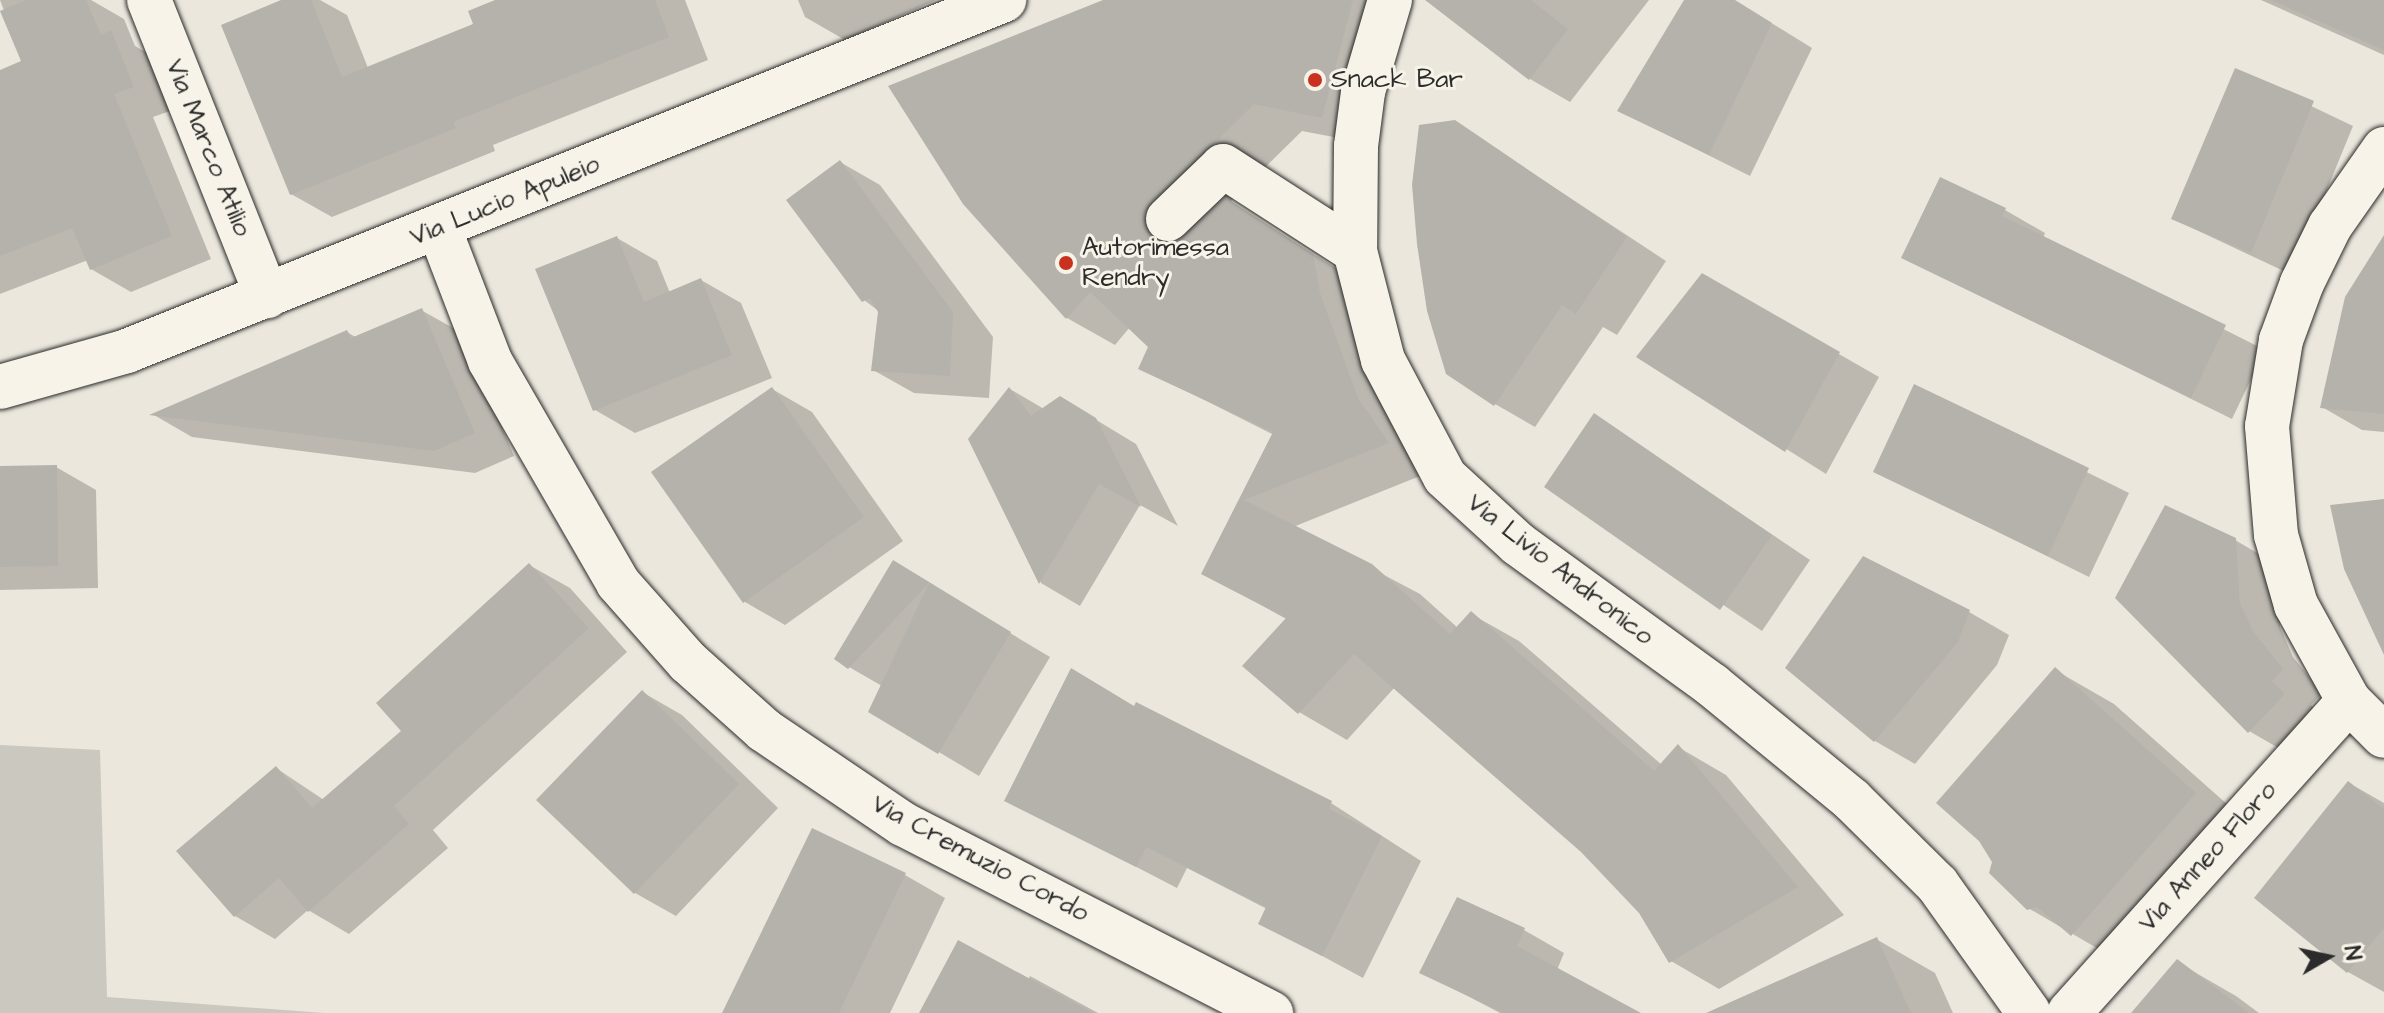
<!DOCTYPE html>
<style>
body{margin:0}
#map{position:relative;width:2384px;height:1013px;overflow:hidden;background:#ebe7dd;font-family:"Architects Daughter",sans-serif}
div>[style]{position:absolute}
.green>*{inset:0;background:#cbc8bf}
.shadow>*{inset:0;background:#0003}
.building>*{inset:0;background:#b5b2ab}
.roads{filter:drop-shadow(0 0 2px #2b2b2b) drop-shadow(0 0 2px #2b2b2b)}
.minor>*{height:44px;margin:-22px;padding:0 22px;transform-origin:22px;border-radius:22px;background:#f7f3e8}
.dots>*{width:22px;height:22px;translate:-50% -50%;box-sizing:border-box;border:4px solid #f7f3e8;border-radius:50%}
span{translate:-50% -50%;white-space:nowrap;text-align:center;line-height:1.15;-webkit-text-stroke:6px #f7f3e8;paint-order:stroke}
.poi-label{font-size:26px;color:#2b2b2b}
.left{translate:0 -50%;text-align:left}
.street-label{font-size:26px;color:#2b2b2b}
.north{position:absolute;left:2288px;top:917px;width:80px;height:80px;-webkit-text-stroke:6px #f7f3e8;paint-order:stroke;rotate:81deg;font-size:22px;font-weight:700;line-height:32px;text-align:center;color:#2b2b2b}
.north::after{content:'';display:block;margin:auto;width:28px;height:36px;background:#2b2b2b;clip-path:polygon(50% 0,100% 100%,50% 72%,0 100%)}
</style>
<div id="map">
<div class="green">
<div style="clip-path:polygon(0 745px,100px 750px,107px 997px,324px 1013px,0 1013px)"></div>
</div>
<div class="shadow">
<div style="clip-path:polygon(0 0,91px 0,124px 19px,135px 46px,151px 55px,173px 110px,153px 117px,211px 259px,131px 292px,91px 269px,88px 260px,0 294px,0 72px,24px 62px)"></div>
<div style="clip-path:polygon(287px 0,320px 0,347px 15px,368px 68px,475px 25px,500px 0,685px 0,708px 60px,493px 145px,495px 151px,332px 217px,291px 194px)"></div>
<div style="clip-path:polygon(798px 0,936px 0,845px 40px,805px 17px)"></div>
<div style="clip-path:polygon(1109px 0,1408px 0,1370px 144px,1302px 131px,1230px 202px,1361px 284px,1435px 470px,1293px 527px,1420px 594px,1458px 628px,1471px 614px,1519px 641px,1662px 765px,1678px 747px,1726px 775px,1844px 915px,1719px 989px,1671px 961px,1641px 912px,1582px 850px,1395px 687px,1347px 740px,1299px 712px,1288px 620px,1204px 573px,1274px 435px,1141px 368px,1151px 346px,1130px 327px,1115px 345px,1067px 318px)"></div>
<div style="clip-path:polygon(1468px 0,1649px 0,1570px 102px,1530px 79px)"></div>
<div style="clip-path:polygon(1686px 0,1734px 0,1812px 48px,1750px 176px,1620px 111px)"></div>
<div style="clip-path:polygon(2261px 0,2384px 0,2384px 55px)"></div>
<div style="clip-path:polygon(2236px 70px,2353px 126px,2292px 275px,2173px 219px)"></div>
<div style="clip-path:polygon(1455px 122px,1666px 261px,1617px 335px,1603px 327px,1535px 427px,1495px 404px)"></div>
<div style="clip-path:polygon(840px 162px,880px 185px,993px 337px,989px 398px,914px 393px,873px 370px,880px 312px,864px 300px)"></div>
<div style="clip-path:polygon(2005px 210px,2045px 233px,2043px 238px,2265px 350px,2232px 419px,1904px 258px)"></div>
<div style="clip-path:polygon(617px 238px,657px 261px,670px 293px,701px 280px,741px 303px,772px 378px,635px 433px,595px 410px)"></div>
<div style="clip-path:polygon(2384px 238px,2384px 432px,2362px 430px,2322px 407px)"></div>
<div style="clip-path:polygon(1703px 276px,1879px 377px,1826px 474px,1639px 356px)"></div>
<div style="clip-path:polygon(421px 310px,462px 333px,514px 456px,475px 473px,192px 437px,154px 415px,347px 332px,357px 338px)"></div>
<div style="clip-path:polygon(1915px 387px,2129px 493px,2089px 577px,1875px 471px)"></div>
<div style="clip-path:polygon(772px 389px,812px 412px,903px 541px,785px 625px,745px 602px,654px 473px)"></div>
<div style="clip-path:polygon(1010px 389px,1044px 409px,1060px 398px,1136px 444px,1178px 526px,1140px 505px,1080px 606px,1041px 583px,971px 439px)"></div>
<div style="clip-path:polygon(1595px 415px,1810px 560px,1762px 631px,1547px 486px)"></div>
<div style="clip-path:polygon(56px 467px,96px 490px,98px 588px,0 590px,0 468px)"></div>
<div style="clip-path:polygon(2235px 540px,2276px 564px,2280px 627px,2293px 657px,2322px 693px,2311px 705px,2324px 718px,2289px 754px,2249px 731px)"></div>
<div style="clip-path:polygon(893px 563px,1050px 657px,979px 776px,870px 711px,882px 686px,849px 667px)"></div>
<div style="clip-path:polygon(529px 565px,570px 588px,627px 652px,433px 830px,448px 848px,349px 934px,308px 910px,275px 939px,235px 916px,276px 768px,324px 800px,404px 731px)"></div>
<div style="clip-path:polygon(1969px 612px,2009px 635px,1997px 665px,1915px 764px,1875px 741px,1788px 667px)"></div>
<div style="clip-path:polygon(2055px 670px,2114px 704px,2254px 828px,2131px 968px,2028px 908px)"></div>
<div style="clip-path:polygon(642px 692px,682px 715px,778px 808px,676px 916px,635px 893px,539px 800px)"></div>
<div style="clip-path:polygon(1135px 708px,1331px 803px,1421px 861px,1363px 978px,1261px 923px,1267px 909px,1187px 868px,1177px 888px,1007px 800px)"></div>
<div style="clip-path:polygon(2349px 783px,2384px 803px,2384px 992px,2348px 972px,2257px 898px)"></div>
<div style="clip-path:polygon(905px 875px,945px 898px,890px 1013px,734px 1013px)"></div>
<div style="clip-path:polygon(1524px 930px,1564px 953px,1557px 970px,1635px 1013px,1500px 1013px,1422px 972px)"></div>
<div style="clip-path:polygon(1876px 939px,1935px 973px,1953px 1013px,1711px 1013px)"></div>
<div style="clip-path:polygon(2177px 962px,2236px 996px,2259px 1013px,2133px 1013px)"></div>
<div style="clip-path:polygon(1030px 976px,1098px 1013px,921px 1013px,1028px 980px)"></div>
</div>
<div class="building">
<div style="clip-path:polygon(26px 0,86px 0,101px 35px,111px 30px,134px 87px,114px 94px,172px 236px,90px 270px,72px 228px,0 256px,0 70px,21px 61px,0 11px)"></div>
<div style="clip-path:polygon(281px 0,311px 0,342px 77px,473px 24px,468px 11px,495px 0,655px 0,669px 37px,453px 122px,456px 128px,290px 195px,221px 25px)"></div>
<div style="clip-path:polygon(1103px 0,1353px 0,1322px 118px,1254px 104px,1144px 213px,1150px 236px,1173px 243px,1226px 198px,1313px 254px,1320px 293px,1358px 398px,1389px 443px,1244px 500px,1372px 564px,1450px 634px,1471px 611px,1654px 771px,1678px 744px,1798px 887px,1669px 963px,1639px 913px,1581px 852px,1354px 654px,1298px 714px,1242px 666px,1286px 618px,1201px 574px,1273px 432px,1138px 369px,1148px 347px,1090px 292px,1066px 319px,963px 204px,888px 86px)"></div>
<div style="clip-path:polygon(1425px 0,1531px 0,1568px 29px,1529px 80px)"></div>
<div style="clip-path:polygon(1684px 0,1735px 0,1772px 23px,1709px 155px,1617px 111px)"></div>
<div style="clip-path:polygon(2271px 0,2384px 0,2384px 50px)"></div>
<div style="clip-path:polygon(2235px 68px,2314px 101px,2251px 253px,2171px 219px)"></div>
<div style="clip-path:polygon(1455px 120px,1627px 237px,1576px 314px,1562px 305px,1494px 406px,1446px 374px,1427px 311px,1417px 244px,1412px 185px,1419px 125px)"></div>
<div style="clip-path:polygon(840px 160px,953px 312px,950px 376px,871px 371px,878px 312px,870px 298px,862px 302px,786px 200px)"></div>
<div style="clip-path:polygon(1940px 177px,2006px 208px,2002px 216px,2226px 325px,2191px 398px,1901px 258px)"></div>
<div style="clip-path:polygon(2384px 235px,2384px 414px,2320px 408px,2345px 297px)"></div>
<div style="clip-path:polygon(617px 236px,644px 302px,701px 278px,732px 355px,593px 411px,535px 269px)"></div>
<div style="clip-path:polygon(1702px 273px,1840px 352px,1785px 452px,1636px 357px)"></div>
<div style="clip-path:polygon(422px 308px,475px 433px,434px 451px,149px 415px,347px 330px,351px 338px)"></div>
<div style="clip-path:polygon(1914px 384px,2089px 468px,2048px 556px,1873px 472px)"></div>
<div style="clip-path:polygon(772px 387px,864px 517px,743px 603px,651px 472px)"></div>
<div style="clip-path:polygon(1009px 387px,1031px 416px,1060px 396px,1096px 418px,1141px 507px,1099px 484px,1039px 584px,968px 439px)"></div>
<div style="clip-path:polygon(1594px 413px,1772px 535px,1720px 610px,1544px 487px)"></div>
<div style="clip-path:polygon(57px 465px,58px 566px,0 567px,0 466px)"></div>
<div style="clip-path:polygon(2384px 499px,2384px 655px,2344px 569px,2330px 505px)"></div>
<div style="clip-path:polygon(2165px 505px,2236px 538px,2240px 603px,2253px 631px,2283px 669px,2272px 681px,2285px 694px,2248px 733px,2115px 598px)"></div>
<div style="clip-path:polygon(1863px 556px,1970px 610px,1958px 642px,1874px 742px,1785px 668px)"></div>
<div style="clip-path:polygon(893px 560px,1011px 632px,938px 754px,868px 712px,929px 583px,848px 669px,834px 659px)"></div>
<div style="clip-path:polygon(529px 563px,589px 628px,394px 806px,409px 824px,308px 912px,279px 878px,234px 917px,176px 851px,276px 766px,312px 808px,401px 731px,376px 703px)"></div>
<div style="clip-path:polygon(2055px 667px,2196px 793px,2071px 936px,2037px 907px,2027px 910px,1989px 873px,1992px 862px,1979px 841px,1936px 803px)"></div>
<div style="clip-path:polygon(1071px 668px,1134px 706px,1136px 702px,1332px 801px,1329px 809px,1382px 836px,1322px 956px,1258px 924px,1266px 907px,1146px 847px,1136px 867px,1004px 801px)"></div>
<div style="clip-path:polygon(642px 690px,739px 784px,634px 894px,536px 800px)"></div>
<div style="clip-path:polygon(2348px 781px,2384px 809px,2384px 928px,2347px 973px,2254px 898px)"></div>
<div style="clip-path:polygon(812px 828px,906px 873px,839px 1013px,722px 1013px)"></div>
<div style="clip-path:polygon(1457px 897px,1525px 928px,1517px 946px,1641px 1013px,1504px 1013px,1419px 973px)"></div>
<div style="clip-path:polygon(1877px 937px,1911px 1013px,1706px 1013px)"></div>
<div style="clip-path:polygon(958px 940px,1093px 1013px,919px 1013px)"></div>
<div style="clip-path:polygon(2177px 959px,2249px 1013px,2131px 1013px)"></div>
</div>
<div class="roads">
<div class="minor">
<div style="left:149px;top:0;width:319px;rotate:68.3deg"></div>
<div style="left:1390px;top:0;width:96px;rotate:106.4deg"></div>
<div style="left:1363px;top:92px;width:54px;rotate:97.4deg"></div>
<div style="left:1356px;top:146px;width:105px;rotate:90.5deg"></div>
<div style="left:1355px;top:251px;width:113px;rotate:75.6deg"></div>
<div style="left:1383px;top:360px;width:132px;rotate:62.1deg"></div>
<div style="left:1445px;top:477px;width:99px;rotate:42.5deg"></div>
<div style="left:1518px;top:544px;width:240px;rotate:36deg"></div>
<div style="left:1712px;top:685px;width:181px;rotate:39.4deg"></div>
<div style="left:1852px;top:800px;width:120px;rotate:44.7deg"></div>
<div style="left:1937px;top:884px;width:158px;rotate:54.5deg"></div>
<div style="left:2384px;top:149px;width:94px;rotate:125deg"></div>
<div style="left:2330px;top:226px;width:64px;rotate:116.2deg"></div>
<div style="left:2302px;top:283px;width:61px;rotate:110.2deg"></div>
<div style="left:2281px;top:340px;width:87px;rotate:99.2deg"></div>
<div style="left:2267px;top:426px;width:109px;rotate:85.3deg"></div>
<div style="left:2276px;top:535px;width:73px;rotate:74.1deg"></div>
<div style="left:2296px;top:605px;width:110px;rotate:61.1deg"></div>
<div style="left:2349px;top:701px;width:49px;rotate:45deg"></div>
<div style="left:1168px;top:219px;width:76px;rotate:-43.9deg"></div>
<div style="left:1223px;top:166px;width:157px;rotate:32.8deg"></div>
<div style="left:439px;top:228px;width:142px;rotate:69deg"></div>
<div style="left:490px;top:361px;width:256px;rotate:60deg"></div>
<div style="left:618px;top:583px;width:106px;rotate:48.5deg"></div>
<div style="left:688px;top:662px;width:102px;rotate:41.8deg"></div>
<div style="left:764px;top:730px;width:168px;rotate:34.1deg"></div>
<div style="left:903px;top:824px;width:414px;rotate:27.2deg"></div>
<div style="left:0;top:387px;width:132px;rotate:-15.8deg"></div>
<div style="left:127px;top:351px;width:945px;rotate:-21.81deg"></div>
<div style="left:2069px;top:1013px;width:419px;rotate:-48.1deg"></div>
</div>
</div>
<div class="dots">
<div style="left:1315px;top:80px;background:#c8321e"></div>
<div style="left:1066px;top:263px;background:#c8321e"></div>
</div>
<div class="poi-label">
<span class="left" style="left:1331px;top:80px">Snack Bar</span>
<span class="left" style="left:1082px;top:263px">Autorimessa<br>Rendry</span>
</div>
<div class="street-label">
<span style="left:208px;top:148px;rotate:68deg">Via Marco Atilio</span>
<span style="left:505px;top:201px;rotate:-22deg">Via Lucio Apuleio</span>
<span style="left:1560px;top:570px;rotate:38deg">Via Livio Andronico</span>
<span style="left:2208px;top:857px;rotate:-48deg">Via Anneo Floro</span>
<span style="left:980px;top:859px;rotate:28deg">Via Cremuzio Cordo</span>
</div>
<div class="north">N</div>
</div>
